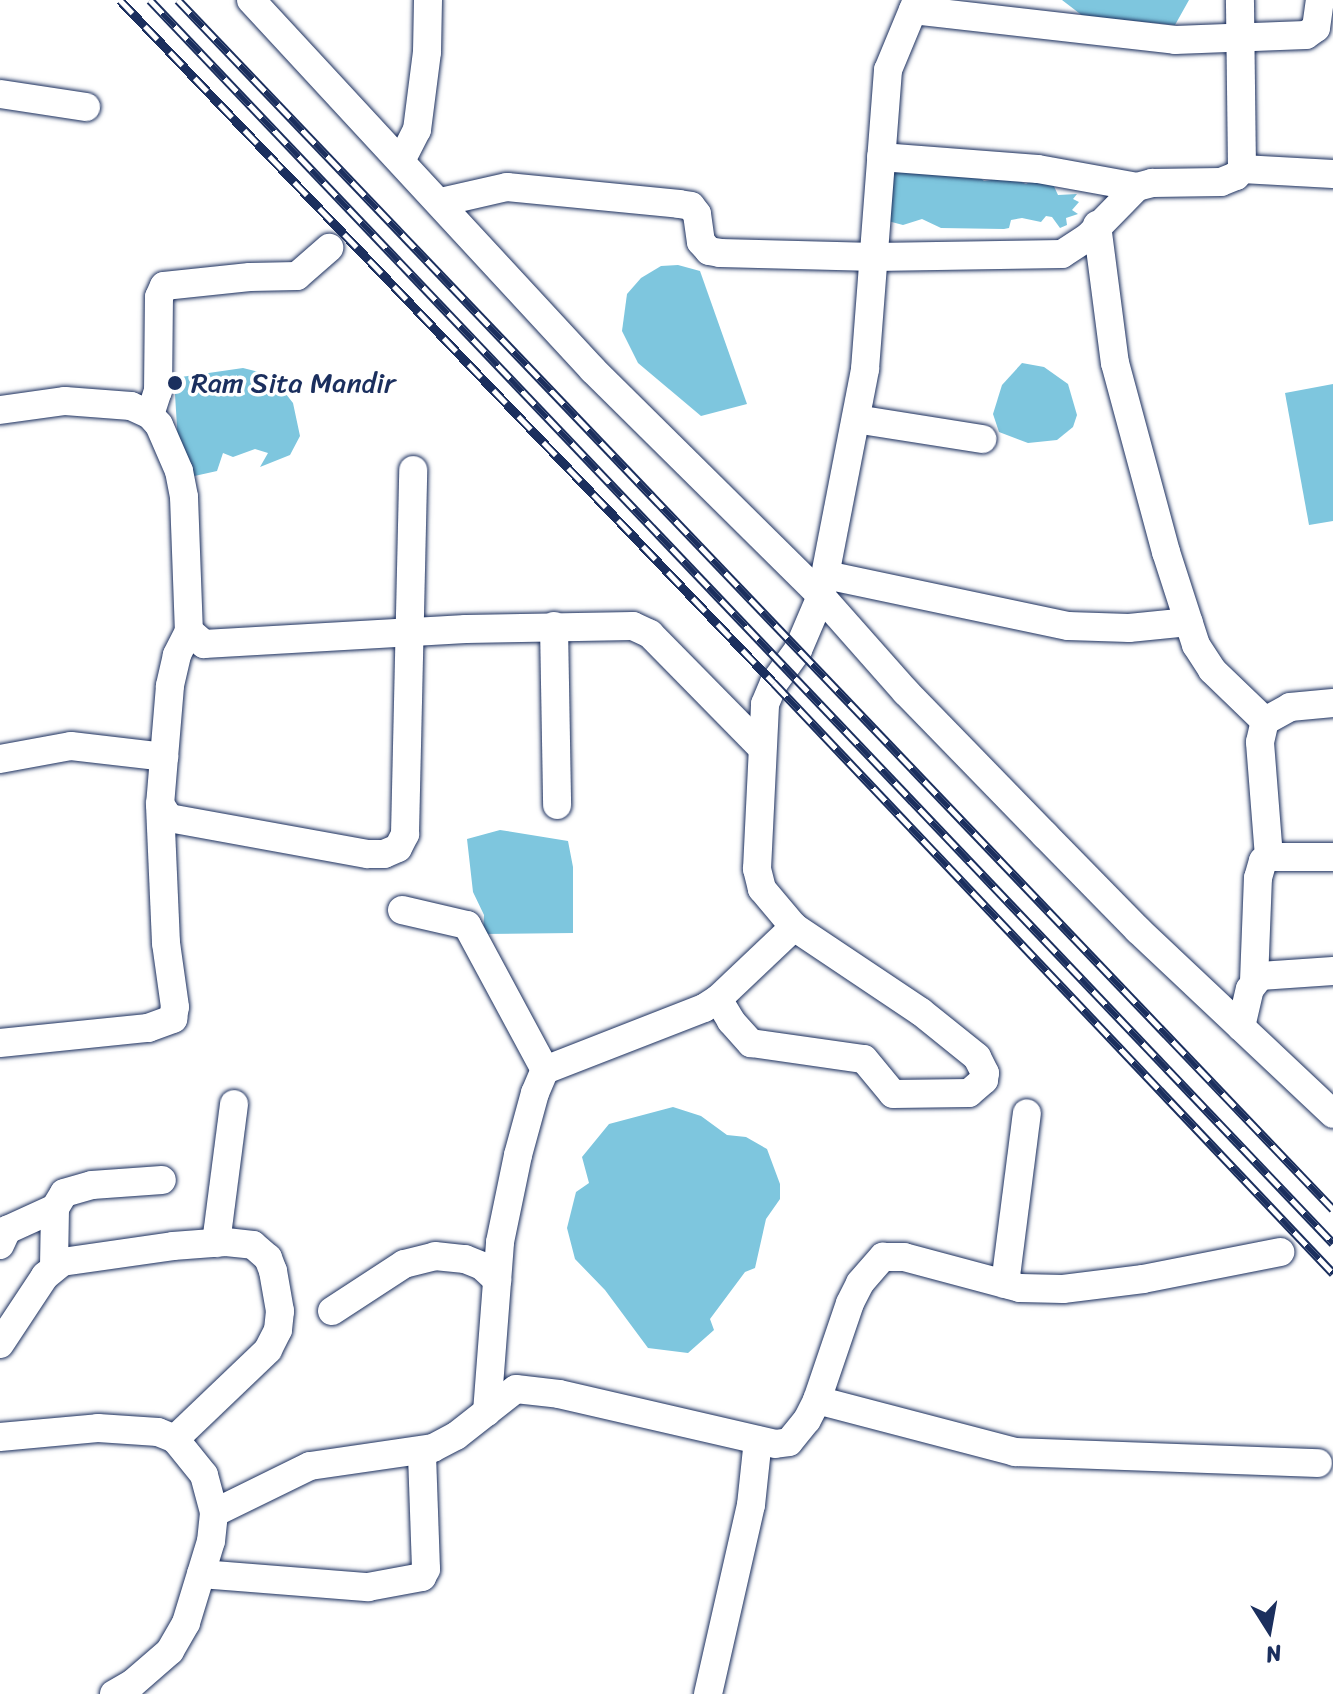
<!DOCTYPE html>
<style>
body{margin:0}
#map{position:relative;width:1333px;height:1694px;overflow:hidden;background:#fff;font-family:Sriracha,sans-serif}
div>[style]{position:absolute}
.water>*{inset:0;background:#7ec6de}
.roads{filter:drop-shadow(0 0 2px #1b2f5e) drop-shadow(0 0 2px #1b2f5e)}
.minor>*{height:28px;margin:-14px;padding:0 14px;transform-origin:14px;border-radius:14px;background:#fff}
.rail>*{height:9px;margin-top:-4.5px;transform-origin:0;background:repeating-linear-gradient(90deg,#fff 0 18px,#1b2f5e 0 36px);box-sizing:border-box;border-block:2px solid #1b2f5e}
.dots>*{width:22px;height:22px;translate:-50% -50%;box-sizing:border-box;border:4px solid #fff;border-radius:50%}
span{translate:-50% -50%;white-space:nowrap;text-align:center;line-height:1.15;-webkit-text-stroke:7px #fff;paint-order:stroke}
.poi-label{font-size:28px;color:#1b2f5e}
.left{translate:0 -50%;text-align:left}
.north{position:absolute;left:1229px;top:1590px;width:80px;height:80px;-webkit-text-stroke:6px #fff;paint-order:stroke;rotate:169deg;font-size:22px;font-weight:700;line-height:32px;text-align:center;color:#1b2f5e}
.north::after{content:'';display:block;margin:auto;width:28px;height:36px;background:#1b2f5e;clip-path:polygon(50% 0,100% 100%,50% 72%,0 100%)}
</style>
<div id="map">
<div class="water">
<div style="clip-path:polygon(1062px 0,1189px 0,1175px 25px,1114px 19px,1092px 23px)"></div>
<div style="clip-path:polygon(899px 167px,971px 171px,984px 181px,991px 180px,985px 167px,1026px 184px,1042px 176px,1052px 182px,1058px 195px,1077px 194px,1073px 199px,1079px 202px,1072px 210px,1078px 214px,1066px 218px,1067px 225px,1060px 228px,1052px 217px,1046px 216px,1041px 222px,1022px 218px,1011px 220px,1009px 228px,1004px 229px,941px 228px,922px 219px,903px 225px,888px 221px,886px 174px)"></div>
<div style="clip-path:polygon(678px 265px,700px 271px,747px 404px,701px 416px,638px 363px,622px 331px,627px 294px,641px 278px,661px 266px)"></div>
<div style="clip-path:polygon(1022px 363px,1044px 367px,1068px 384px,1077px 415px,1073px 427px,1057px 440px,1028px 443px,999px 432px,993px 414px,1002px 385px)"></div>
<div style="clip-path:polygon(243px 368px,271px 375px,293px 403px,300px 436px,290px 455px,260px 467px,268px 453px,255px 449px,233px 457px,223px 453px,217px 471px,190px 477px,178px 443px,174px 378px)"></div>
<div style="clip-path:polygon(1333px 384px,1333px 521px,1309px 525px,1285px 393px)"></div>
<div style="clip-path:polygon(500px 830px,568px 841px,573px 867px,573px 933px,483px 934px,484px 915px,473px 892px,467px 839px)"></div>
<div style="clip-path:polygon(673px 1107px,701px 1116px,727px 1135px,746px 1137px,767px 1149px,780px 1184px,780px 1199px,766px 1219px,755px 1268px,745px 1272px,710px 1319px,714px 1330px,688px 1353px,648px 1348px,605px 1290px,575px 1259px,567px 1228px,576px 1192px,589px 1183px,582px 1157px,609px 1124px)"></div>
</div>
<div class="roads">
<div class="minor">
<div style="left:251px;top:0;width:504px;rotate:47.25deg"></div>
<div style="left:593px;top:370px;width:321px;rotate:44.7deg"></div>
<div style="left:821px;top:596px;width:128px;rotate:48.5deg"></div>
<div style="left:906px;top:692px;width:199px;rotate:45.8deg"></div>
<div style="left:1045px;top:835px;width:133px;rotate:45.6deg"></div>
<div style="left:1138px;top:930px;width:268px;rotate:43.3deg"></div>
<div style="left:913px;top:10px;width:264px;rotate:6.5deg"></div>
<div style="left:1175px;top:40px;width:131px;rotate:-2.2deg"></div>
<div style="left:1306px;top:35px;width:12px;rotate:-35deg"></div>
<div style="left:1316px;top:28px;width:28px;rotate:-82deg"></div>
<div style="left:0;top:94px;width:87px;rotate:8.6deg"></div>
<div style="left:881px;top:157px;width:157px;rotate:4.4deg"></div>
<div style="left:1038px;top:169px;width:101px;rotate:10.3deg"></div>
<div style="left:402px;top:159px;width:33px;rotate:-63deg"></div>
<div style="left:417px;top:130px;width:79px;rotate:-82.7deg"></div>
<div style="left:427px;top:52px;width:52px;rotate:-88.9deg"></div>
<div style="left:1242px;top:169px;width:91px;rotate:3.1deg"></div>
<div style="left:441px;top:202px;width:68px;rotate:-12.8deg"></div>
<div style="left:507px;top:187px;width:173px;rotate:5.6deg"></div>
<div style="left:679px;top:204px;width:12px;rotate:9deg"></div>
<div style="left:691px;top:206px;width:10px;rotate:53deg"></div>
<div style="left:697px;top:214px;width:28px;rotate:82deg"></div>
<div style="left:701px;top:242px;width:12px;rotate:48deg"></div>
<div style="left:709px;top:251px;width:11px;rotate:10deg"></div>
<div style="left:720px;top:253px;width:155px;rotate:1.5deg"></div>
<div style="left:875px;top:257px;width:187px;rotate:-0.9deg"></div>
<div style="left:1062px;top:254px;width:31px;rotate:-33deg"></div>
<div style="left:1088px;top:237px;width:70px;rotate:-45.6deg"></div>
<div style="left:1137px;top:187px;width:16px;rotate:-15deg"></div>
<div style="left:1152px;top:183px;width:69px;rotate:-0.8deg"></div>
<div style="left:1221px;top:182px;width:16px;rotate:-22deg"></div>
<div style="left:1236px;top:176px;width:9px;rotate:-49deg"></div>
<div style="left:1242px;top:169px;width:169px;rotate:-90.7deg"></div>
<div style="left:1097px;top:225px;width:139px;rotate:82.6deg"></div>
<div style="left:1115px;top:363px;width:196px;rotate:74.9deg"></div>
<div style="left:1166px;top:552px;width:98px;rotate:72.1deg"></div>
<div style="left:1196px;top:645px;width:30px;rotate:57deg"></div>
<div style="left:1212px;top:670px;width:74px;rotate:43.9deg"></div>
<div style="left:0;top:410px;width:66px;rotate:-7.9deg"></div>
<div style="left:65px;top:401px;width:66px;rotate:4.3deg"></div>
<div style="left:131px;top:406px;width:21px;rotate:25deg"></div>
<div style="left:150px;top:415px;width:13px;rotate:48deg"></div>
<div style="left:159px;top:425px;width:50px;rotate:66.5deg"></div>
<div style="left:179px;top:471px;width:26px;rotate:79deg"></div>
<div style="left:184px;top:497px;width:134px;rotate:87.9deg"></div>
<div style="left:189px;top:631px;width:20px;rotate:41deg"></div>
<div style="left:204px;top:644px;width:262px;rotate:-3.3deg"></div>
<div style="left:466px;top:629px;width:167px;rotate:-1deg"></div>
<div style="left:633px;top:626px;width:19px;rotate:25deg"></div>
<div style="left:650px;top:634px;width:158px;rotate:45.5deg"></div>
<div style="left:150px;top:415px;width:25px;rotate:-72deg"></div>
<div style="left:158px;top:391px;width:94px;rotate:-89.4deg"></div>
<div style="left:159px;top:297px;width:12px;rotate:-66deg"></div>
<div style="left:164px;top:286px;width:86px;rotate:-6deg"></div>
<div style="left:250px;top:277px;width:47px;rotate:-1.2deg"></div>
<div style="left:297px;top:276px;width:43px;rotate:-41.2deg"></div>
<div style="left:856px;top:419px;width:128px;rotate:9deg"></div>
<div style="left:826px;top:575px;width:247px;rotate:11.9deg"></div>
<div style="left:1068px;top:626px;width:61px;rotate:1.9deg"></div>
<div style="left:1129px;top:628px;width:60px;rotate:-5.7deg"></div>
<div style="left:554px;top:626px;width:179px;rotate:89deg"></div>
<div style="left:189px;top:631px;width:27px;rotate:117deg"></div>
<div style="left:177px;top:655px;width:32px;rotate:103deg"></div>
<div style="left:170px;top:686px;width:118px;rotate:94.8deg"></div>
<div style="left:160px;top:804px;width:17px;rotate:57deg"></div>
<div style="left:169px;top:818px;width:202px;rotate:10.3deg"></div>
<div style="left:368px;top:854px;width:16px"></div>
<div style="left:384px;top:854px;width:15px;rotate:-23deg"></div>
<div style="left:398px;top:848px;width:16px;rotate:-63deg"></div>
<div style="left:405px;top:834px;width:364px;rotate:-88.7deg"></div>
<div style="left:0;top:759px;width:72px;rotate:-10.4deg"></div>
<div style="left:71px;top:746px;width:94px;rotate:6.7deg"></div>
<div style="left:1269px;top:857px;width:115px;rotate:-94.5deg"></div>
<div style="left:1260px;top:742px;width:22px;rotate:-77deg"></div>
<div style="left:1265px;top:721px;width:29px;rotate:-29deg"></div>
<div style="left:1290px;top:707px;width:43px;rotate:-5.3deg"></div>
<div style="left:402px;top:910px;width:67px;rotate:13deg"></div>
<div style="left:467px;top:925px;width:165px;rotate:61.7deg"></div>
<div style="left:1254px;top:981px;width:103px;rotate:-87.8deg"></div>
<div style="left:1258px;top:878px;width:18px;rotate:-74deg"></div>
<div style="left:1263px;top:861px;width:7px;rotate:-34deg"></div>
<div style="left:1269px;top:857px;width:64px"></div>
<div style="left:718px;top:999px;width:26px;rotate:59deg"></div>
<div style="left:731px;top:1021px;width:30px;rotate:48deg"></div>
<div style="left:751px;top:1043px;width:114px;rotate:8.1deg"></div>
<div style="left:864px;top:1059px;width:45px;rotate:50.4deg"></div>
<div style="left:893px;top:1094px;width:76px;rotate:-0.8deg"></div>
<div style="left:969px;top:1093px;width:20px;rotate:-41deg"></div>
<div style="left:984px;top:1080px;width:7px;rotate:-82deg"></div>
<div style="left:985px;top:1073px;width:18px;rotate:-117deg"></div>
<div style="left:977px;top:1057px;width:72px;rotate:-141.2deg"></div>
<div style="left:921px;top:1012px;width:153px;rotate:-146.2deg"></div>
<div style="left:794px;top:927px;width:50px;rotate:-130.1deg"></div>
<div style="left:762px;top:889px;width:21px;rotate:-104deg"></div>
<div style="left:757px;top:869px;width:165px;rotate:-87.2deg"></div>
<div style="left:765px;top:704px;width:23px;rotate:-67deg"></div>
<div style="left:774px;top:683px;width:41px;rotate:-54deg"></div>
<div style="left:798px;top:650px;width:59px;rotate:-66.9deg"></div>
<div style="left:821px;top:596px;width:231px;rotate:-79deg"></div>
<div style="left:865px;top:369px;width:300px;rotate:-85.6deg"></div>
<div style="left:888px;top:70px;width:76px;rotate:-67.5deg"></div>
<div style="left:1241px;top:1027px;width:39px;rotate:-77deg"></div>
<div style="left:1250px;top:989px;width:16px;rotate:-52deg"></div>
<div style="left:1260px;top:976px;width:73px;rotate:-3.9deg"></div>
<div style="left:0;top:1043px;width:149px;rotate:-5.8deg"></div>
<div style="left:148px;top:1028px;width:27px;rotate:-20deg"></div>
<div style="left:173px;top:1019px;width:12px;rotate:-81deg"></div>
<div style="left:175px;top:1007px;width:65px;rotate:-98deg"></div>
<div style="left:166px;top:943px;width:139px;rotate:-92.5deg"></div>
<div style="left:216px;top:1243px;width:140px;rotate:-82.6deg"></div>
<div style="left:0;top:1245px;width:17px;rotate:-65deg"></div>
<div style="left:7px;top:1230px;width:53px;rotate:-24.6deg"></div>
<div style="left:54px;top:1266px;width:58px;rotate:-89deg"></div>
<div style="left:55px;top:1208px;width:17px;rotate:-59deg"></div>
<div style="left:64px;top:1193px;width:29px;rotate:-16deg"></div>
<div style="left:92px;top:1185px;width:70px;rotate:-4.1deg"></div>
<div style="left:1005px;top:1284px;width:172px;rotate:-82.7deg"></div>
<div style="left:332px;top:1311px;width:86px;rotate:-33.1deg"></div>
<div style="left:404px;top:1264px;width:32px;rotate:-14deg"></div>
<div style="left:435px;top:1256px;width:30px;rotate:6deg"></div>
<div style="left:465px;top:1259px;width:18px;rotate:22deg"></div>
<div style="left:482px;top:1266px;width:21px;rotate:43deg"></div>
<div style="left:0;top:1344px;width:82px;rotate:-56.5deg"></div>
<div style="left:45px;top:1276px;width:22px;rotate:-39deg"></div>
<div style="left:62px;top:1262px;width:112px;rotate:-8.2deg"></div>
<div style="left:173px;top:1246px;width:53px;rotate:-4.3deg"></div>
<div style="left:226px;top:1242px;width:27px;rotate:6deg"></div>
<div style="left:253px;top:1245px;width:20px;rotate:41deg"></div>
<div style="left:268px;top:1258px;width:14px;rotate:69deg"></div>
<div style="left:273px;top:1271px;width:41px;rotate:80.1deg"></div>
<div style="left:280px;top:1311px;width:19px;rotate:96deg"></div>
<div style="left:278px;top:1330px;width:22px;rotate:117deg"></div>
<div style="left:268px;top:1350px;width:129px;rotate:136.3deg"></div>
<div style="left:817px;top:1400px;width:205px;rotate:14.7deg"></div>
<div style="left:1015px;top:1452px;width:303px;rotate:2.1deg"></div>
<div style="left:487px;top:1412px;width:170px;rotate:-85.6deg"></div>
<div style="left:500px;top:1242px;width:89px;rotate:-78.3deg"></div>
<div style="left:518px;top:1155px;width:64px;rotate:-74.7deg"></div>
<div style="left:535px;top:1093px;width:25px;rotate:-67deg"></div>
<div style="left:545px;top:1070px;width:171px;rotate:-21.3deg"></div>
<div style="left:704px;top:1008px;width:17px;rotate:-33deg"></div>
<div style="left:718px;top:999px;width:105px;rotate:-43.5deg"></div>
<div style="left:0;top:1437px;width:98px;rotate:-5.2deg"></div>
<div style="left:98px;top:1428px;width:60px;rotate:3.8deg"></div>
<div style="left:158px;top:1432px;width:18px;rotate:22deg"></div>
<div style="left:175px;top:1439px;width:46px;rotate:51.1deg"></div>
<div style="left:204px;top:1475px;width:39px;rotate:75deg"></div>
<div style="left:214px;top:1513px;width:28px;rotate:96deg"></div>
<div style="left:211px;top:1541px;width:86px;rotate:107deg"></div>
<div style="left:186px;top:1623px;width:32px;rotate:120deg"></div>
<div style="left:170px;top:1651px;width:49px;rotate:139.1deg"></div>
<div style="left:133px;top:1683px;width:22px;rotate:150deg"></div>
<div style="left:214px;top:1513px;width:107px;rotate:-26.1deg"></div>
<div style="left:310px;top:1466px;width:124px;rotate:-8.3deg"></div>
<div style="left:433px;top:1448px;width:26px;rotate:-28deg"></div>
<div style="left:456px;top:1436px;width:76px;rotate:-38.1deg"></div>
<div style="left:516px;top:1389px;width:43px;rotate:6.6deg"></div>
<div style="left:559px;top:1394px;width:222px;rotate:13deg"></div>
<div style="left:775px;top:1444px;width:14px;rotate:-8deg"></div>
<div style="left:789px;top:1442px;width:28px;rotate:-51deg"></div>
<div style="left:807px;top:1420px;width:22px;rotate:-63deg"></div>
<div style="left:817px;top:1400px;width:102px;rotate:-71.2deg"></div>
<div style="left:850px;top:1303px;width:22px;rotate:-63deg"></div>
<div style="left:860px;top:1283px;width:35px;rotate:-49deg"></div>
<div style="left:883px;top:1257px;width:21px"></div>
<div style="left:904px;top:1257px;width:120px;rotate:15deg"></div>
<div style="left:1020px;top:1288px;width:43px;rotate:1.3deg"></div>
<div style="left:1063px;top:1289px;width:81px;rotate:-7.1deg"></div>
<div style="left:1143px;top:1279px;width:140px;rotate:-11.1deg"></div>
<div style="left:201px;top:1574px;width:168px;rotate:4.5deg"></div>
<div style="left:368px;top:1587px;width:55px;rotate:-10.5deg"></div>
<div style="left:422px;top:1577px;width:9px;rotate:-63deg"></div>
<div style="left:426px;top:1569px;width:117px;rotate:-92deg"></div>
<div style="left:708px;top:1694px;width:194px;rotate:-77.2deg"></div>
<div style="left:751px;top:1505px;width:65px;rotate:-83.9deg"></div>
</div>
</div>
<div class="rail">
<div style="left:120px;top:0;width:946px;rotate:46.24deg"></div>
<div style="left:774px;top:683px;width:813px;rotate:46.55deg"></div>
<div style="left:150px;top:0;width:1716px;rotate:46.42deg"></div>
<div style="left:178px;top:0;width:1672px;rotate:46.31deg"></div>
</div>
<div class="dots">
<div style="left:175px;top:383px;background:#1b2f5e"></div>
</div>
<div class="poi-label">
<span class="left" style="left:191px;top:383px">Ram Sita Mandir</span>
</div>
<div class="north">N</div>
</div>
